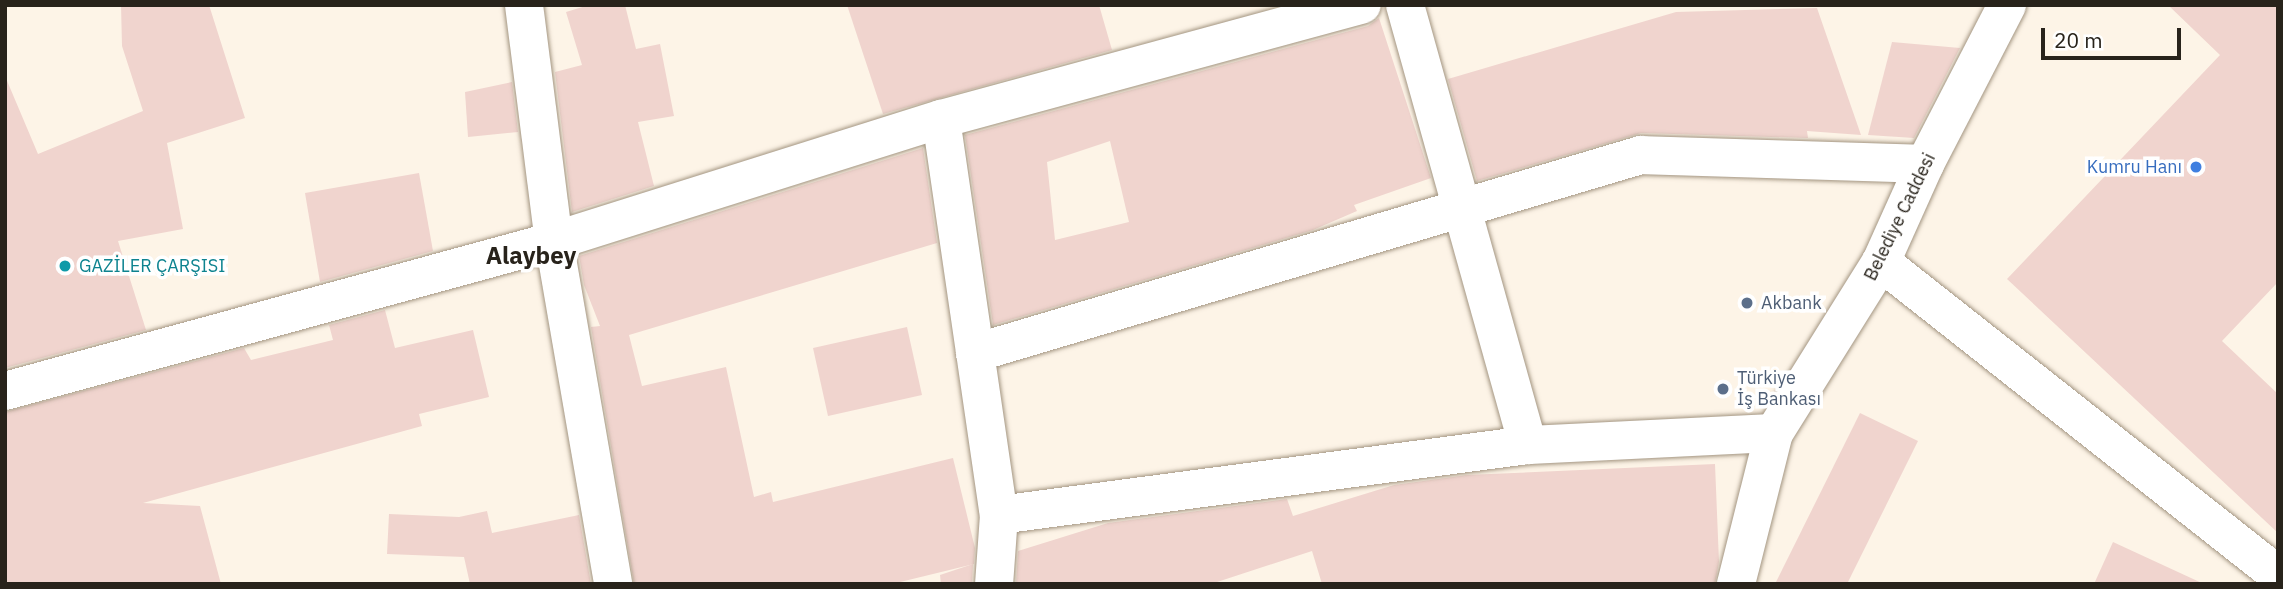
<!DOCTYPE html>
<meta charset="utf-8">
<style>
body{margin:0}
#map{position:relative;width:2283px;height:589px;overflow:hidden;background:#fdf4e7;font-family:"IBM Plex Sans",sans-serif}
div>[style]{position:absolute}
.building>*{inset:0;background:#f0d4ce}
.roads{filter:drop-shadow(0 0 2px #a39581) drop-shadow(0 0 2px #a39581)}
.street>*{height:38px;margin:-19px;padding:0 19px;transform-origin:19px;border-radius:19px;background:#fff}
.secondary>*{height:38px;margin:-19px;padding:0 19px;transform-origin:19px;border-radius:19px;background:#fff}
.dots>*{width:19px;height:19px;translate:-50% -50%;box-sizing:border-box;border:4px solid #fff;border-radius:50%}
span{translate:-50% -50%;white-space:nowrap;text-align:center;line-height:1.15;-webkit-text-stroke:7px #fff;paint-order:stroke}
.shop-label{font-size:18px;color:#366cbe}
.right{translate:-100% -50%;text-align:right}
.street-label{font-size:18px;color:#28231b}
.culture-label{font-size:18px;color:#0d838f}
.left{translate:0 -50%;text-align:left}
.service-label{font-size:18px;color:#4e5e75}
.district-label{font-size:24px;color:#28231b;font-weight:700}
.frame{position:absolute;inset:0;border:7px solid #28231b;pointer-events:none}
.scale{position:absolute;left:2041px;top:28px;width:140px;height:32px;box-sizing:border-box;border:4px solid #28231b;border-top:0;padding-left:9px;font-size:21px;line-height:24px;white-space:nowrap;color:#28231b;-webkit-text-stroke:5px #fff;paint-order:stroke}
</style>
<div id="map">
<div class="building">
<div style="clip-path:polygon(121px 5px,209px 5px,245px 118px,167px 143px,183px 229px,118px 241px,146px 330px,5px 368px,5px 76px,38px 154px,143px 111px,122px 46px)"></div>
<div style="clip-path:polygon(589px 5px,625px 5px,636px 49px,660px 44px,674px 116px,638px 122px,654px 186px,572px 212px,555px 72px,582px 65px,566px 12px)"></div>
<div style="clip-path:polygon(847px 5px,1099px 5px,1112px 50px,883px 114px)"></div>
<div style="clip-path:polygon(2168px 5px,2278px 5px,2278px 282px,2222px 341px,2278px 394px,2278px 533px,2007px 279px,2220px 55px)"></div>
<div style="clip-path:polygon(1817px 8px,1861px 135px,1807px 131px,1808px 138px,1641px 133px,1477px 181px,1448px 79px,1676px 12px)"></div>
<div style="clip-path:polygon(evenodd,1379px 18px,1431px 178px,1354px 205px,1357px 211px,1313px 230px,993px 325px,965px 135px,1368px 26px,1379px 18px,1110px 141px,1129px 222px,1055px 240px,1047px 162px,1110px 141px)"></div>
<div style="clip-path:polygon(1892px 42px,1960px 48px,1914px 138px,1868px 135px)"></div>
<div style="clip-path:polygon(512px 82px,518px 132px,468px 137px,465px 92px)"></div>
<div style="clip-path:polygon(923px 148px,937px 243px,629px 335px,642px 386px,726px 367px,754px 497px,771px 492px,773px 502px,953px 458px,975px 548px,974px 564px,892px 584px,634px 584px,591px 327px,600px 326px,584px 285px,579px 256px)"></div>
<div style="clip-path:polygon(419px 173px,433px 251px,320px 282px,305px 193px)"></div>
<div style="clip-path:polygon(385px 310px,395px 348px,473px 330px,489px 397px,419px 414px,422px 426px,143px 503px,200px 506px,221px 584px,5px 584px,5px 412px,244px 348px,251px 360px,333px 340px,329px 325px)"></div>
<div style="clip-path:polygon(907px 327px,922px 395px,828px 416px,813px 348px)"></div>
<div style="clip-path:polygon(1860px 413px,1918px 441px,1847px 584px,1775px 584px)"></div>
<div style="clip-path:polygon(1715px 464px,1719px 562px,1715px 584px,1322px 584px,1312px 551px,1211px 584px,1016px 584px,1018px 551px,1108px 523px,1287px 499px,1293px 516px,1394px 485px,1467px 475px)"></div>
<div style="clip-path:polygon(487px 511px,492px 533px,579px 515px,591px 584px,470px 584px,464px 557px,387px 554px,389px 514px,459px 517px)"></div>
<div style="clip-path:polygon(2113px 542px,2204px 584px,2094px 584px)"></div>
<div style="clip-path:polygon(973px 564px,972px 584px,941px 584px,940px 575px)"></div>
</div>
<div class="roads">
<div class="street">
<div style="left:524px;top:5px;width:238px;rotate:82.8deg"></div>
<div style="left:554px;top:241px;width:348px;rotate:80.2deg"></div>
<div style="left:1405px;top:5px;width:457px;rotate:74.4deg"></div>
<div style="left:941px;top:119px;width:400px;rotate:81.7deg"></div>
<div style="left:999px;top:515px;width:69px;rotate:94.1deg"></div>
<div style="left:1881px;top:262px;width:506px;rotate:38.25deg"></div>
<div style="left:975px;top:353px;width:695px;rotate:-16.56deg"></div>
<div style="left:1641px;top:155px;width:284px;rotate:1.8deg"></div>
<div style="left:5px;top:391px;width:569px;rotate:-15.28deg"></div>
<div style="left:554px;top:241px;width:406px;rotate:-17.5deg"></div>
<div style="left:941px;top:119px;width:436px;rotate:-15.2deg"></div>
<div style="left:999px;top:515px;width:534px;rotate:-7.54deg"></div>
<div style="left:1528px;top:445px;width:246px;rotate:-2.8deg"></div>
</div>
<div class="secondary">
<div style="left:1736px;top:584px;width:156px;rotate:-75.9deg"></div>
<div style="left:1774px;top:433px;width:202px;rotate:-58deg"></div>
<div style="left:1881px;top:262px;width:107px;rotate:-65.8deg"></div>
<div style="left:1925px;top:164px;width:179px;rotate:-62.7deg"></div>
</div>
</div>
<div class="dots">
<div style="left:2196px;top:167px;background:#3f7fe0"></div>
<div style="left:65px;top:266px;background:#0f9aa8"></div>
<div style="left:1747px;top:303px;background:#5c6f8a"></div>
<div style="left:1723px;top:389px;background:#5c6f8a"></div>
</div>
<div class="shop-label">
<span class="right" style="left:2182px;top:167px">Kumru Hanı</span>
</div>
<div class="street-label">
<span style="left:1900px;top:217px;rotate:-64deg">Belediye Caddesi</span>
</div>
<div class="culture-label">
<span class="left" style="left:79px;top:266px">GAZİLER ÇARŞISI</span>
</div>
<div class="service-label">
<span class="left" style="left:1761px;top:303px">Akbank</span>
<span class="left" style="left:1737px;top:389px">Türkiye<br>İş Bankası</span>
</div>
<div class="district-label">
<span style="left:531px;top:256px">Alaybey</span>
</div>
<div class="frame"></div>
<div class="scale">20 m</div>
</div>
